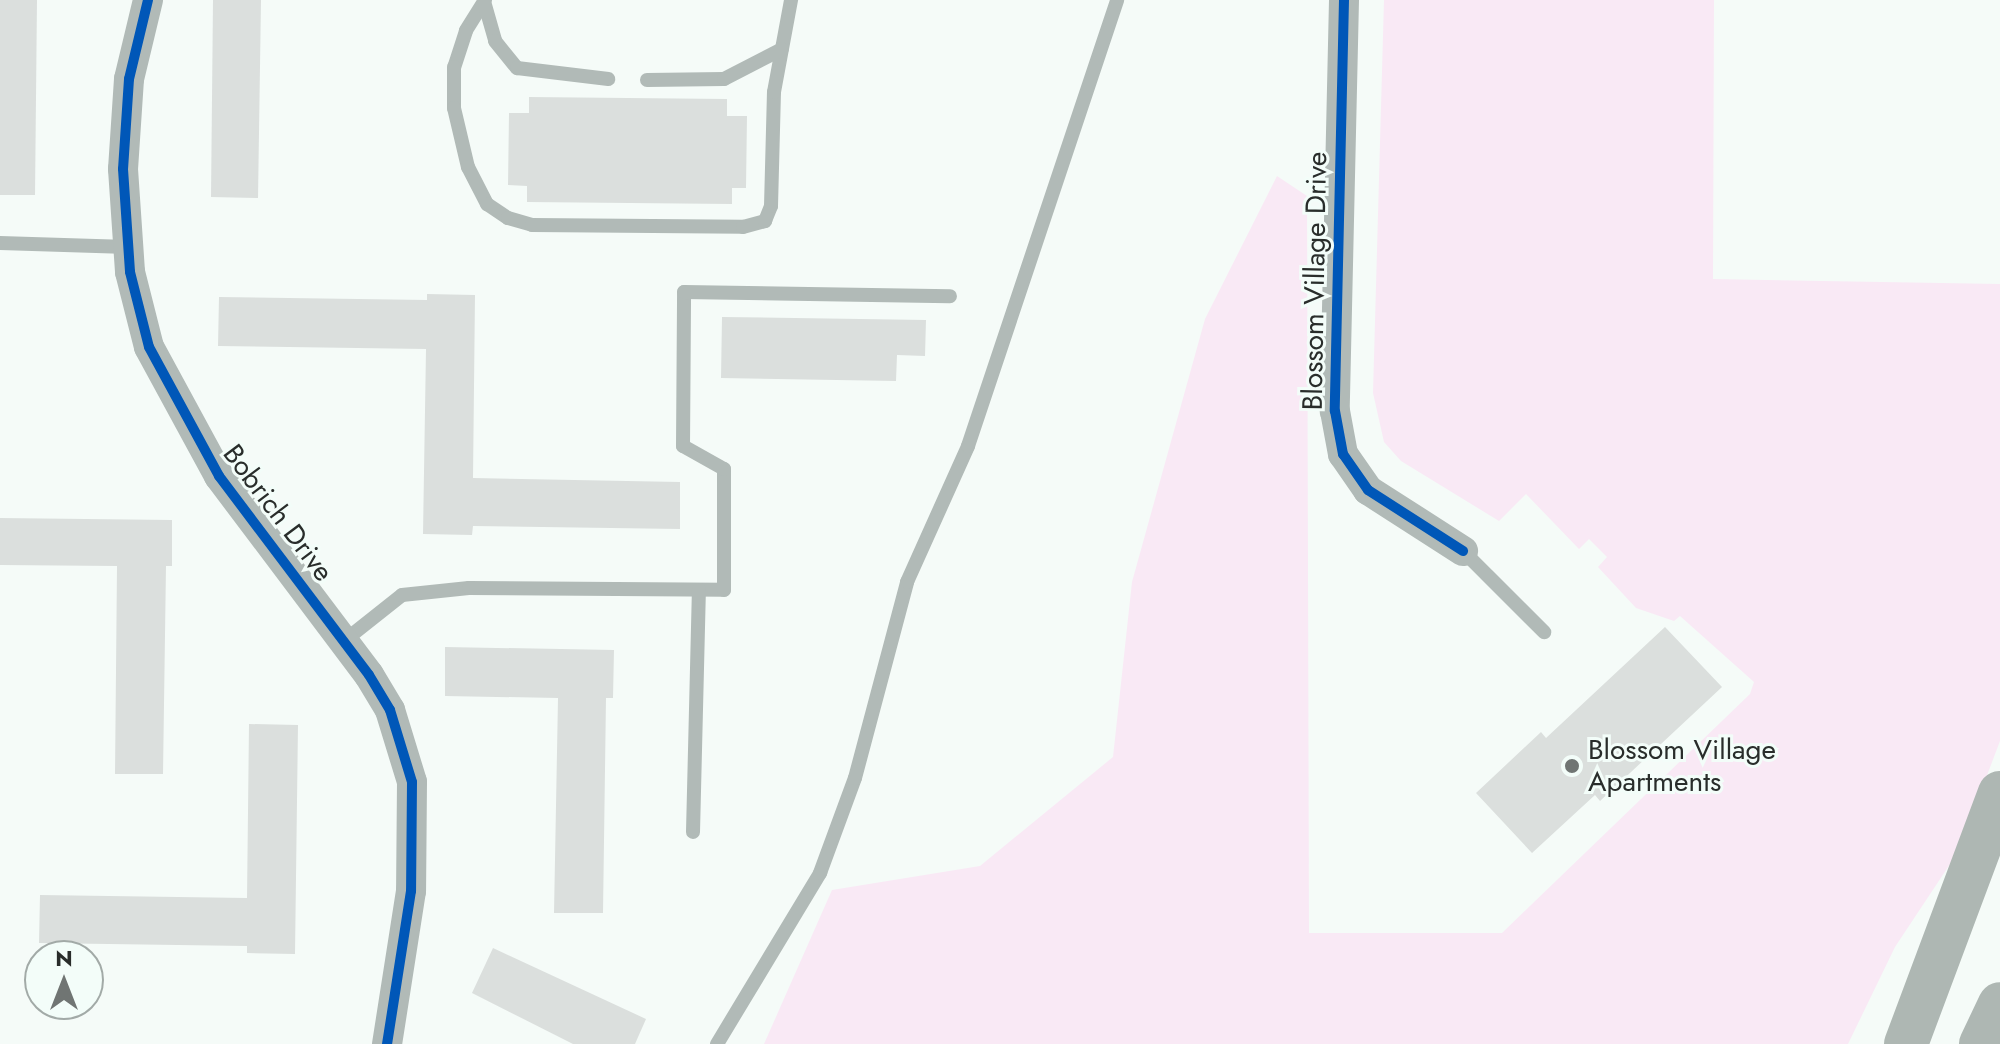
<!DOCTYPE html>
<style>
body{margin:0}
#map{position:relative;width:2000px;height:1044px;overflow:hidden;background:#f5fbf8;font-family:Jost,sans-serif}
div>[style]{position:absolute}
.green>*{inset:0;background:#f9e9f5}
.building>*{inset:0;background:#dbdfdd}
.lane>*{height:14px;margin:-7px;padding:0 7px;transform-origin:7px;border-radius:7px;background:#b1bab7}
.street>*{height:30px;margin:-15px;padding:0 15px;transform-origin:15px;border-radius:15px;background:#b1bab7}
.highway>*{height:44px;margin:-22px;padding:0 22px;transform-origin:22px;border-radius:22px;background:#aeb7b3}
.cycleway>*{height:10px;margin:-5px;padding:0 5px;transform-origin:5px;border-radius:5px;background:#0057b8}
.dots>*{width:22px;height:22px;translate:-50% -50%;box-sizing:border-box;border:4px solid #f3fdf9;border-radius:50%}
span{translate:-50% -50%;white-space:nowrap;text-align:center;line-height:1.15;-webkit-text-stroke:6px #f3fdf9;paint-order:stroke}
.street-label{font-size:28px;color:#292d2b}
.poi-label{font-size:28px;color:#292d2b}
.left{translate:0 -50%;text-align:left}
.north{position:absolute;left:24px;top:940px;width:80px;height:80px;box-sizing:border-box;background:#f3fdf9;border:2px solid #a2aaa7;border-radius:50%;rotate:0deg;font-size:22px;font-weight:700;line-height:32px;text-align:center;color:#292d2b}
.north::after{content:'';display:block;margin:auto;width:28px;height:36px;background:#707573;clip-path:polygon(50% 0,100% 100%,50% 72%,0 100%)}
</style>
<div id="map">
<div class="green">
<div style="clip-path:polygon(1384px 0,1714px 0,1713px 279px,2000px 284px,2000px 741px,1958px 852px,1895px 947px,1848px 1044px,764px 1044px,832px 890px,980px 866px,1113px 757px,1132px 582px,1205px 319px,1277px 176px,1307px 196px,1309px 933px,1502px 933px,1750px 694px,1754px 682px,1680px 616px,1674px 621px,1636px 608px,1598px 567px,1607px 557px,1589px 539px,1579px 549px,1526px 494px,1499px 521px,1401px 461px,1384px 442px,1373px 393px)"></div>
</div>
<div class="building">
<div style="clip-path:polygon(0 0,37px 0,35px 195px,0 195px)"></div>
<div style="clip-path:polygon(213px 0,261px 0,258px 198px,211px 197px)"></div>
<div style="clip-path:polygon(529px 97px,727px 99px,727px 116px,747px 116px,746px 188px,732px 188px,732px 204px,527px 202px,527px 186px,508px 185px,509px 113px,529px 113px)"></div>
<div style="clip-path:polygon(427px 294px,475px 295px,473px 478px,680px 482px,680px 529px,473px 526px,472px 535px,423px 534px,426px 349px,218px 346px,219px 297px,427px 300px)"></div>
<div style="clip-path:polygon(722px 317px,926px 320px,925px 356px,897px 355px,896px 381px,721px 378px)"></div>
<div style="clip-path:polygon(0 518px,172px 520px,172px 566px,166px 566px,163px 774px,115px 774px,117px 566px,0 565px)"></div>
<div style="clip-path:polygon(1665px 627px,1722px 687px,1600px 801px,1595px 795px,1532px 853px,1476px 793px,1541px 732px,1546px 738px)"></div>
<div style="clip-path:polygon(445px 647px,614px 650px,613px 698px,606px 698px,603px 913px,554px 913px,558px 698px,445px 696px)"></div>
<div style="clip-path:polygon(249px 724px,298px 725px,295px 954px,247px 953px,247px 946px,39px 943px,40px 895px,247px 898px)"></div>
<div style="clip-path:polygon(493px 948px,646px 1019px,635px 1044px,573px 1044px,472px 993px)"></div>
</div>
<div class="lane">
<div style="left:485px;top:0;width:36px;rotate:122deg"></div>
<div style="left:466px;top:31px;width:38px;rotate:108deg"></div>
<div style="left:454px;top:67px;width:41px;rotate:90deg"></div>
<div style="left:454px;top:108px;width:61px;rotate:76.7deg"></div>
<div style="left:468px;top:167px;width:42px;rotate:62.8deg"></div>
<div style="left:487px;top:204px;width:25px;rotate:34deg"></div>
<div style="left:508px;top:218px;width:25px;rotate:16deg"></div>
<div style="left:532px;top:225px;width:211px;rotate:0.5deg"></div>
<div style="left:743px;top:227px;width:23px;rotate:-15deg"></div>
<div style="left:765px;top:221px;width:16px;rotate:-68deg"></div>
<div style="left:771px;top:206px;width:114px;rotate:-88.5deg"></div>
<div style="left:774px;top:92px;width:94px;rotate:-79.5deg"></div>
<div style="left:485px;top:5px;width:37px;rotate:74deg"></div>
<div style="left:495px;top:41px;width:35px;rotate:51deg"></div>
<div style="left:517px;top:68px;width:92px;rotate:6.9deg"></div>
<div style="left:647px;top:80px;width:77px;rotate:-0.7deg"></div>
<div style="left:724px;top:79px;width:65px;rotate:-27.3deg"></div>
<div style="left:0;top:243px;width:128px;rotate:1.8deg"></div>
<div style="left:1463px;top:551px;width:115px;rotate:45deg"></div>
<div style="left:344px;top:641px;width:74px;rotate:-38.4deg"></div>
<div style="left:402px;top:595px;width:67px;rotate:-6deg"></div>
<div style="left:469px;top:588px;width:255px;rotate:0.4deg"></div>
<div style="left:724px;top:590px;width:121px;rotate:-90deg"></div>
<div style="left:724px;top:469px;width:47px;rotate:-150.7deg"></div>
<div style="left:683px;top:446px;width:154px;rotate:-89.6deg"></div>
<div style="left:684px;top:292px;width:266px;rotate:0.9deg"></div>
<div style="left:693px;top:832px;width:242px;rotate:-88.6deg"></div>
<div style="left:717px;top:1044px;width:200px;rotate:-58.9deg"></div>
<div style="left:820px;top:873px;width:101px;rotate:-69.8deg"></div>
<div style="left:855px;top:778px;width:203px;rotate:-75.1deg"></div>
<div style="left:907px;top:582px;width:149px;rotate:-65.8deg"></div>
<div style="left:968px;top:446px;width:470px;rotate:-71.5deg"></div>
</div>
<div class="street">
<div style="left:148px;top:0;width:81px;rotate:103.5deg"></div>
<div style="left:129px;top:79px;width:90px;rotate:93.8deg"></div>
<div style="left:123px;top:169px;width:103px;rotate:86.1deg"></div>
<div style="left:130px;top:272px;width:77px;rotate:75.8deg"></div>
<div style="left:149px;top:347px;width:147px;rotate:61.5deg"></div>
<div style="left:219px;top:476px;width:249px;rotate:53deg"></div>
<div style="left:369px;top:675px;width:41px;rotate:59deg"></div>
<div style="left:390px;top:710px;width:75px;rotate:73deg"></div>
<div style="left:412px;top:782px;width:109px;rotate:90.5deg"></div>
<div style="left:411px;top:891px;width:155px;rotate:98.9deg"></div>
<div style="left:1344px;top:0;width:411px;rotate:91.3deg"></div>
<div style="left:1335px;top:411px;width:44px;rotate:79.5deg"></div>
<div style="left:1343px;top:454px;width:44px;rotate:55.2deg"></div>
<div style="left:1368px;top:490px;width:113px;rotate:32.7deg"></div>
</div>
<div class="highway">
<div style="left:1906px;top:1044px;width:268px;rotate:-69.5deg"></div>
<div style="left:1981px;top:1044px;width:44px;rotate:-64.6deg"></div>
</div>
<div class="cycleway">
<div style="left:148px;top:0;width:81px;rotate:103.5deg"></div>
<div style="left:129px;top:79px;width:90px;rotate:93.8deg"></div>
<div style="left:123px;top:169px;width:103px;rotate:86.1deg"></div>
<div style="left:130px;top:272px;width:77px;rotate:75.8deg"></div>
<div style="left:149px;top:347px;width:147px;rotate:61.5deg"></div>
<div style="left:219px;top:476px;width:249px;rotate:53deg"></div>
<div style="left:369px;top:675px;width:41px;rotate:59deg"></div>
<div style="left:390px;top:710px;width:75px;rotate:73deg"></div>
<div style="left:412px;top:782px;width:109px;rotate:90.5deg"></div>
<div style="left:411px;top:891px;width:155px;rotate:98.9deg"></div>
<div style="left:1344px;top:0;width:411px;rotate:91.3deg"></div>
<div style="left:1335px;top:411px;width:44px;rotate:79.5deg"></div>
<div style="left:1343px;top:454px;width:44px;rotate:55.2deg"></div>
<div style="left:1368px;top:490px;width:113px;rotate:32.7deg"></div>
</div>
<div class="dots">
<div style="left:1572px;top:766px;background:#707573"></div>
</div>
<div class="street-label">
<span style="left:1315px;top:281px;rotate:-89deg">Blossom Village Drive</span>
<span style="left:278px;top:513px;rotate:53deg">Bobrich Drive</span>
</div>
<div class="poi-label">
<span class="left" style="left:1588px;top:766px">Blossom Village<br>Apartments</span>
</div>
<div class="north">N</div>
</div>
